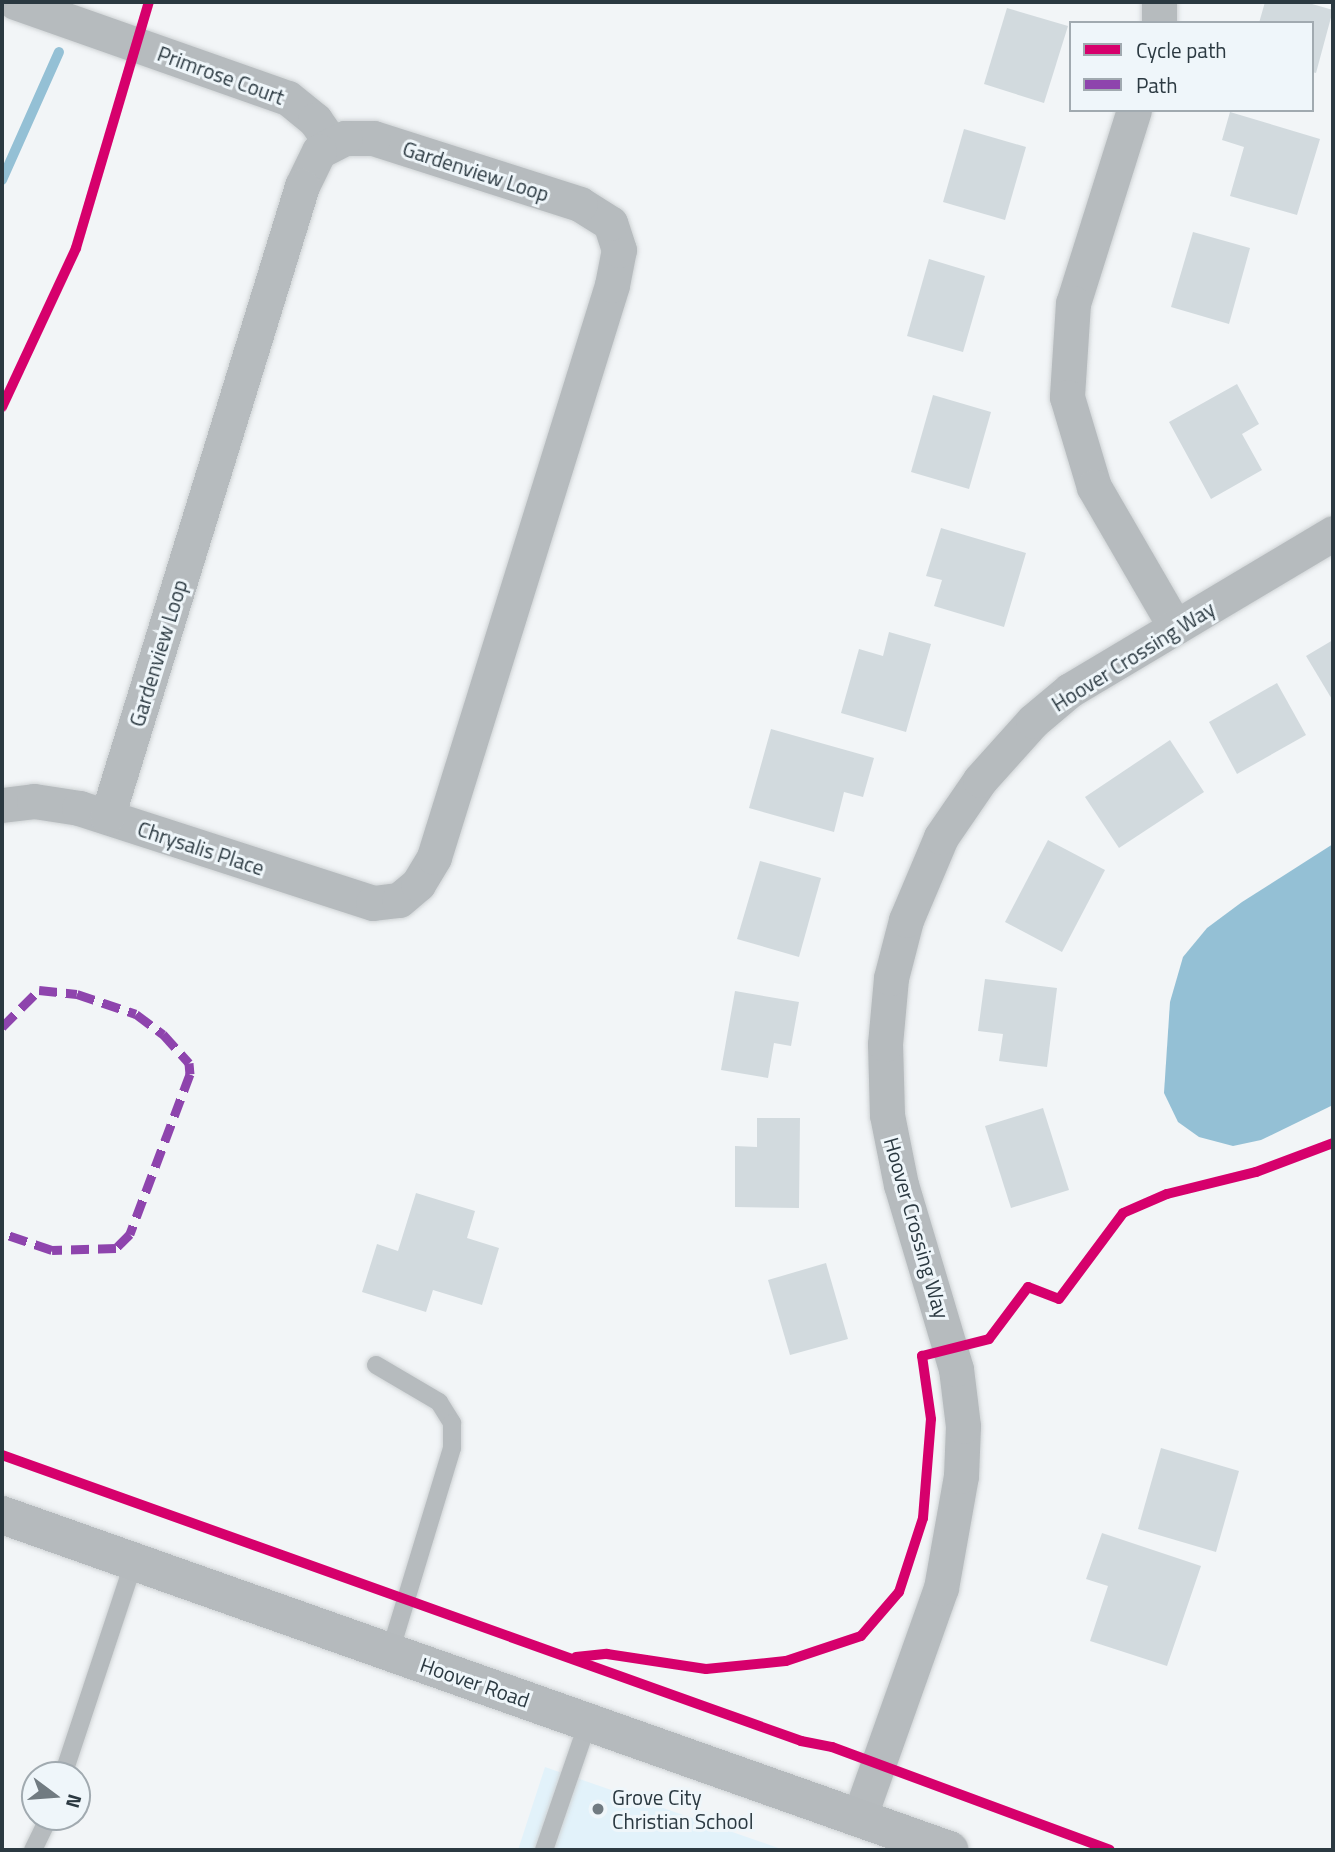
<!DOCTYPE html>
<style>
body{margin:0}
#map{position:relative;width:1335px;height:1852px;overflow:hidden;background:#f2f5f7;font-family:"Titillium Web",sans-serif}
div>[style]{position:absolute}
.built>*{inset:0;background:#e2f2fa}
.water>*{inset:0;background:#94c0d5}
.stream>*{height:10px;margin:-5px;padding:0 5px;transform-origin:5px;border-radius:5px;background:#94c0d5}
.building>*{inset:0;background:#d2dade}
.roads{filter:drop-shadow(0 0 2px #cfd3d5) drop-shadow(0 0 2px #cfd3d5)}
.lane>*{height:18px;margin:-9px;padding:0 9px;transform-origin:9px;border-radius:9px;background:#b6bbbe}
.street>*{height:35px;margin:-17.5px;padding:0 17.5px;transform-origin:17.5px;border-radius:17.5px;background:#b6bbbe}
.secondary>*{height:38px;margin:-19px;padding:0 19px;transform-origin:19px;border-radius:19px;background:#b5babd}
.quiet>*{height:9px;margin-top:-4.5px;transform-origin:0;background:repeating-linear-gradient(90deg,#8e44ad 0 18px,transparent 0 27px)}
.cycleway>*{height:10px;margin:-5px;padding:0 5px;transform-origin:5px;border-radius:5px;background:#d6006c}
.dots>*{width:19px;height:19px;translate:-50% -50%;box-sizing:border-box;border:4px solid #eff6fa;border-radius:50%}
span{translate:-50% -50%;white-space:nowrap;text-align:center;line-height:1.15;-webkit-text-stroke:6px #eff6fa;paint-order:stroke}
.street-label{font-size:21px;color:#2b3941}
.poi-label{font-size:21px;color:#2b3941}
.left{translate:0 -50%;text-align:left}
.frame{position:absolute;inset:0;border:4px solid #2b3941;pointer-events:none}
.legend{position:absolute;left:1069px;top:21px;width:245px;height:91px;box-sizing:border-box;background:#eff6fa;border:2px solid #a1aab0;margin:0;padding:9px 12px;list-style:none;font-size:21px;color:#2b3941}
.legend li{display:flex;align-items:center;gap:14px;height:35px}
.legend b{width:35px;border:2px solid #a1aab0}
.north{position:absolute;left:21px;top:1761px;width:70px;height:70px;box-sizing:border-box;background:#eff6fa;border:2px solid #a1aab0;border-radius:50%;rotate:106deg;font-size:19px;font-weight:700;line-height:28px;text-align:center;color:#2b3941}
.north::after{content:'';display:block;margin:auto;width:24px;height:32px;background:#717b81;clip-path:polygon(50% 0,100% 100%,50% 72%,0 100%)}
</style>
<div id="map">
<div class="built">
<div style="clip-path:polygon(545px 1767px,784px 1850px,518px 1850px)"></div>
</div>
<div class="water">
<div style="clip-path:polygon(1333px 844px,1333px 1105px,1261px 1140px,1233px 1146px,1199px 1137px,1178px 1122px,1164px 1093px,1170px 1002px,1183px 957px,1207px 928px,1242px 902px)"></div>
</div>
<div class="stream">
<div style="left:2px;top:180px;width:140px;rotate:-66deg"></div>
</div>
<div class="building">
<div style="clip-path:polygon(1265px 2px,1305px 2px,1333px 10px,1316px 73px,1312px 72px,1312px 23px,1259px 23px)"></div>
<div style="clip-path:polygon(1007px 8px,1068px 26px,1044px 103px,984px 84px)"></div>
<div style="clip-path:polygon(1230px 112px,1320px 139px,1297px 215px,1230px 196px,1244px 147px,1222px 140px)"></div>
<div style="clip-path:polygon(964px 129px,1026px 147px,1005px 220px,943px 202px)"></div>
<div style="clip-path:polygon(1193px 232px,1250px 248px,1229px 324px,1171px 307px)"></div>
<div style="clip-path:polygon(929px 259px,985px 276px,963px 352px,907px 336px)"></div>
<div style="clip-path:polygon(1237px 384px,1259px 424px,1242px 434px,1262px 470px,1211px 499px,1169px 422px)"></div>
<div style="clip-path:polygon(933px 395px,991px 412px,969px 489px,911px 472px)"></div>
<div style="clip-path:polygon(941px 528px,1026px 553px,1004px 627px,934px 606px,942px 580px,926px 576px)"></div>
<div style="clip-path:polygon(889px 632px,931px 644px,906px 732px,841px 713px,859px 649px,883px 656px)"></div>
<div style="clip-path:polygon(1333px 640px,1333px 701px,1306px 656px)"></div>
<div style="clip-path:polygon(1277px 683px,1306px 735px,1237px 774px,1209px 722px)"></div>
<div style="clip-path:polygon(771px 729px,874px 758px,863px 797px,844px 792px,834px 832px,749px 808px)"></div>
<div style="clip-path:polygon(1170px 740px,1204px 792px,1119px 848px,1085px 797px)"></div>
<div style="clip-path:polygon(1048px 840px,1105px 870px,1062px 952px,1005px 922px)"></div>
<div style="clip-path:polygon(760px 861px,821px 878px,799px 957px,737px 939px)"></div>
<div style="clip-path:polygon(985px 979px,1057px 988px,1047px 1067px,999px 1061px,1003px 1034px,978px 1031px)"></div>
<div style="clip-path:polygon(735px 991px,799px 1002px,791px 1046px,774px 1043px,768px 1078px,721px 1070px)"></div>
<div style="clip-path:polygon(1043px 1108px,1069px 1190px,1011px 1208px,985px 1126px)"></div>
<div style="clip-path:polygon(757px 1118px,800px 1118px,799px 1208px,735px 1207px,735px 1146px,757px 1147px)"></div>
<div style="clip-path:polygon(416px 1193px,475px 1211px,467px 1238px,499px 1248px,482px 1305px,433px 1290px,426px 1312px,362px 1292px,377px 1244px,398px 1251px)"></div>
<div style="clip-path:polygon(826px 1263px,848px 1339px,790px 1355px,768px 1280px)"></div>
<div style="clip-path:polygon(1161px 1448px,1239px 1471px,1216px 1552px,1138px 1529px)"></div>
<div style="clip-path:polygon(1102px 1533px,1201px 1566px,1167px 1666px,1090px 1641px,1108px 1586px,1086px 1579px)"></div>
</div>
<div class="roads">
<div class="lane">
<div style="left:376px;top:1365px;width:73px;rotate:30.4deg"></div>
<div style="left:439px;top:1402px;width:25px;rotate:58deg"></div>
<div style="left:452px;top:1423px;width:25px;rotate:90deg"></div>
<div style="left:452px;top:1448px;width:213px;rotate:106.9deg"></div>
<div style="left:63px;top:1775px;width:225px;rotate:-71.6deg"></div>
<div style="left:33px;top:1850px;width:37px;rotate:-64deg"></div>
<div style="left:544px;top:1850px;width:135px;rotate:-71deg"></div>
</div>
<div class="street">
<div style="left:15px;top:2px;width:289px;rotate:19.4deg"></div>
<div style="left:288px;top:98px;width:35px;rotate:39deg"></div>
<div style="left:315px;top:120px;width:29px;rotate:55deg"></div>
<div style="left:1159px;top:23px;width:21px;rotate:-90deg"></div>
<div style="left:1134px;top:110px;width:202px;rotate:107.5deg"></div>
<div style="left:1073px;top:303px;width:94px;rotate:93.7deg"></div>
<div style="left:1067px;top:397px;width:94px;rotate:73.3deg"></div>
<div style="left:1094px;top:487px;width:162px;rotate:59.9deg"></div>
<div style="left:2px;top:805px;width:32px;rotate:-7deg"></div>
<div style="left:34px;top:801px;width:46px;rotate:8.8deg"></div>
<div style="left:79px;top:808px;width:309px;rotate:17.9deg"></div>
<div style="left:373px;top:903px;width:26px;rotate:-7deg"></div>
<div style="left:399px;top:900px;width:25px;rotate:-40deg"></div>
<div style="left:418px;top:884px;width:31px;rotate:-59deg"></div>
<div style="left:434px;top:857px;width:599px;rotate:-72.71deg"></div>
<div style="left:612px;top:285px;width:36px;rotate:-79deg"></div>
<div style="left:619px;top:250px;width:28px;rotate:-108deg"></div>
<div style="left:610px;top:223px;width:36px;rotate:-148deg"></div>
<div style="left:580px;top:204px;width:217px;rotate:-162.3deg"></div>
<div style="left:373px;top:138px;width:28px;rotate:180deg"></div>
<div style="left:345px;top:138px;width:29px;rotate:153deg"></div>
<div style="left:319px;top:151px;width:39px;rotate:116deg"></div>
<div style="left:302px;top:186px;width:660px;rotate:107.17deg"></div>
<div style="left:859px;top:1818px;width:244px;rotate:-70.4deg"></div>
<div style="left:941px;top:1588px;width:114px;rotate:-79.9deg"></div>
<div style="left:961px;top:1476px;width:50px;rotate:-87.7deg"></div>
<div style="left:963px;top:1426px;width:57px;rotate:-97deg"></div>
<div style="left:956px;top:1369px;width:192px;rotate:-106.6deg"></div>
<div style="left:901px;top:1185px;width:71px;rotate:-101.3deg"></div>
<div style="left:887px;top:1115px;width:71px;rotate:-91.6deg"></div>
<div style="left:885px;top:1044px;width:66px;rotate:-84.8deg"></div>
<div style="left:891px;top:978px;width:60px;rotate:-75.5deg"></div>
<div style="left:906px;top:920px;width:90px;rotate:-67.1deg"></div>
<div style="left:941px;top:837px;width:69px;rotate:-55.6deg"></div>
<div style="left:980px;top:780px;width:79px;rotate:-48.1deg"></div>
<div style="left:1033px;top:721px;width:48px;rotate:-40deg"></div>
<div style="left:1070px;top:690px;width:306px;rotate:-30.8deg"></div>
</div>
<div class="secondary">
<div style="left:2px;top:1515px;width:1005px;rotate:19.48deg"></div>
</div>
</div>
<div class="quiet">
<div style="left:2px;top:1027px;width:52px;rotate:-45deg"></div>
<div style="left:39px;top:990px;width:38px;rotate:6deg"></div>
<div style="left:77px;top:994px;width:62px;rotate:18.7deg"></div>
<div style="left:136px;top:1014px;width:34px;rotate:37deg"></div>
<div style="left:163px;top:1034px;width:39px;rotate:48deg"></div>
<div style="left:189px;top:1063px;width:11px;rotate:85deg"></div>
<div style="left:190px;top:1074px;width:171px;rotate:110.6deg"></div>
<div style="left:130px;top:1234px;width:20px;rotate:135deg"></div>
<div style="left:116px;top:1248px;width:64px;rotate:178.2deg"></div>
<div style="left:52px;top:1250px;width:53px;rotate:-161.2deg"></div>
</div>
<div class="cycleway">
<div style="left:2px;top:407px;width:175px;rotate:-65deg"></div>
<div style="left:76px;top:248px;width:257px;rotate:-73.5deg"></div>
<div style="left:2px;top:1455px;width:849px;rotate:19.69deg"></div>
<div style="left:801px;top:1741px;width:32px;rotate:11deg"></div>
<div style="left:832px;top:1747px;width:296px;rotate:20.3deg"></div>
<div style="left:576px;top:1657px;width:31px;rotate:-6deg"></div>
<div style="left:607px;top:1654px;width:100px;rotate:8.6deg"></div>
<div style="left:706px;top:1669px;width:80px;rotate:-5.7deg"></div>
<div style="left:786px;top:1661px;width:79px;rotate:-18.4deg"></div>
<div style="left:861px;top:1636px;width:58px;rotate:-49.2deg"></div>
<div style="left:899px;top:1592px;width:78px;rotate:-72deg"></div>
<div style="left:923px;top:1518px;width:99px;rotate:-85.4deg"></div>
<div style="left:931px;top:1419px;width:64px;rotate:-98.1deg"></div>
<div style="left:922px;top:1356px;width:69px;rotate:-14.2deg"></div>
<div style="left:989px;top:1339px;width:65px;rotate:-53.1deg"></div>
<div style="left:1028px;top:1287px;width:33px;rotate:21deg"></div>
<div style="left:1059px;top:1299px;width:107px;rotate:-53.3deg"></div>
<div style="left:1123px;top:1213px;width:48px;rotate:-23.4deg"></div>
<div style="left:1167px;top:1194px;width:92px;rotate:-13.9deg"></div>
<div style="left:1256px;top:1172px;width:82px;rotate:-20.6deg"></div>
</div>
<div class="dots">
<div style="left:598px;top:1809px;background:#717b81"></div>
</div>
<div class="street-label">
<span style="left:221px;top:75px;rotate:20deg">Primrose Court</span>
<span style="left:476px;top:171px;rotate:18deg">Gardenview Loop</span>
<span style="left:158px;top:653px;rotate:-73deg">Gardenview Loop</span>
<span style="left:1133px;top:656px;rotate:-32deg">Hoover Crossing Way</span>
<span style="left:201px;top:848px;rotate:18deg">Chrysalis Place</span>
<span style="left:917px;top:1228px;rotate:74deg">Hoover Crossing Way</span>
<span style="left:475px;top:1682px;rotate:19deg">Hoover Road</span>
</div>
<div class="poi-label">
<span class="left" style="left:612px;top:1809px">Grove City<br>Christian School</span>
</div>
<div class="frame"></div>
<ul class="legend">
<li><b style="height:9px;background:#d6006c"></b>Cycle path</li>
<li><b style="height:9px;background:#8e44ad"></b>Path</li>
</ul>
<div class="north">N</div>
</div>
